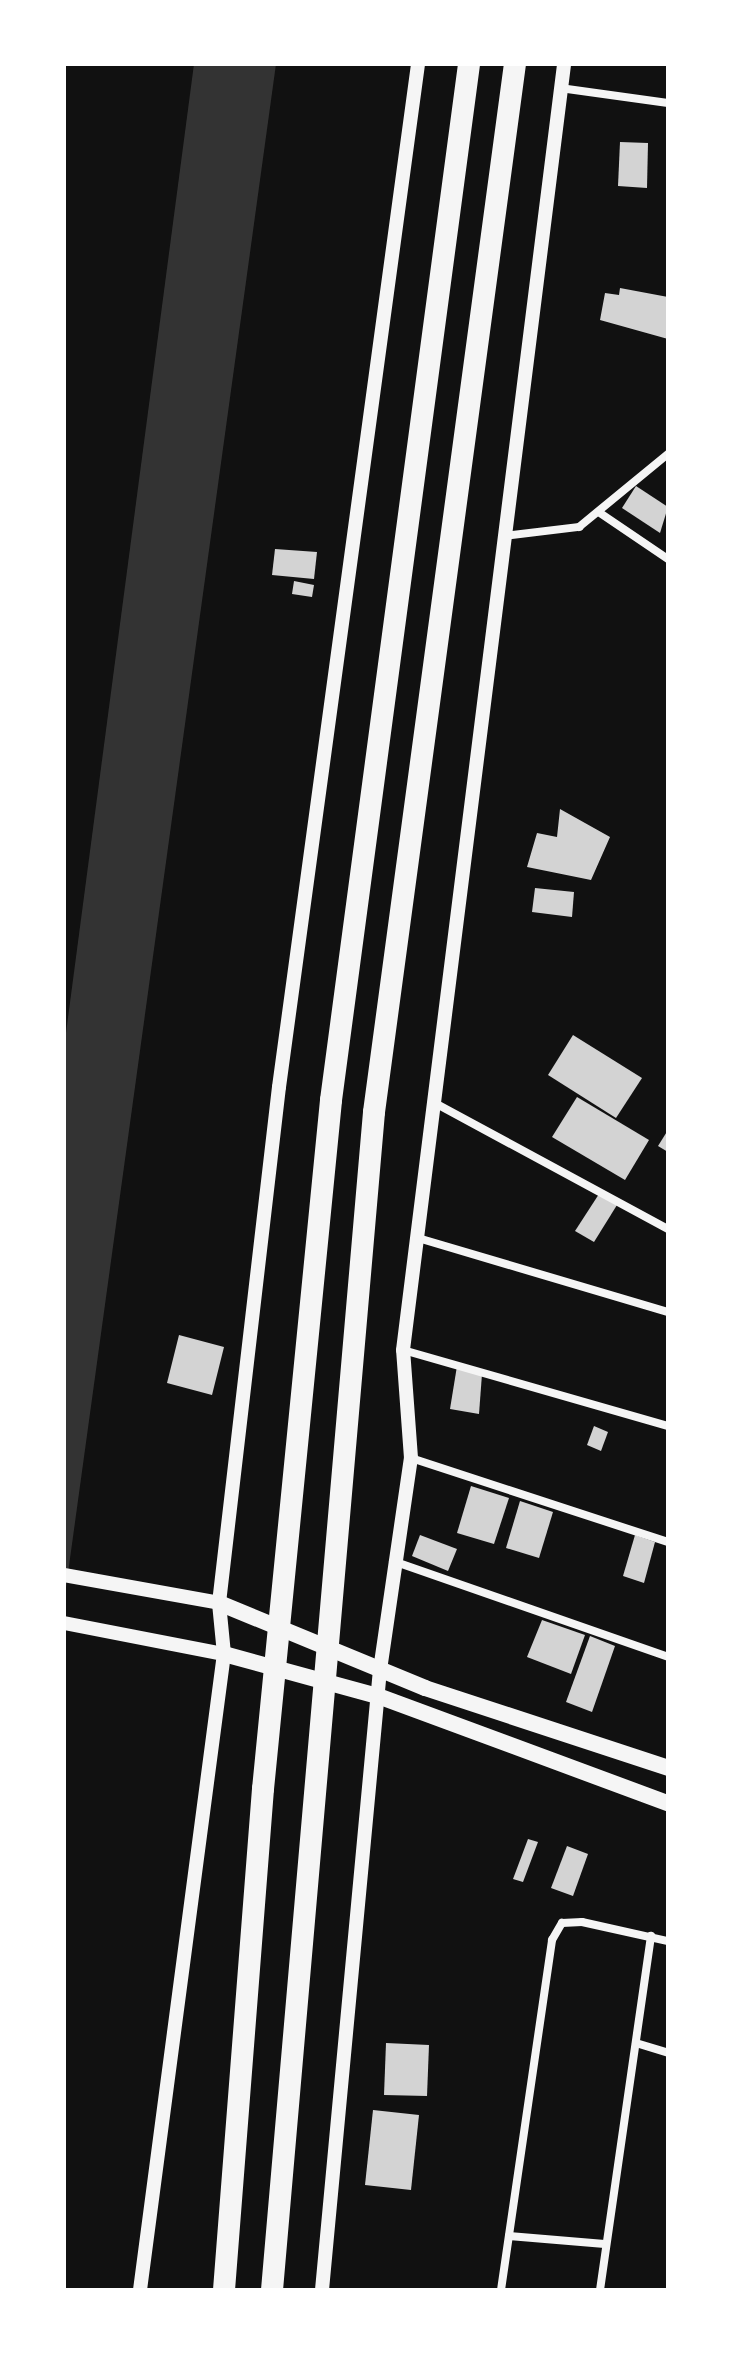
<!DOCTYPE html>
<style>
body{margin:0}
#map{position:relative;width:732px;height:2354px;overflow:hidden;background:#111;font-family:Arial,sans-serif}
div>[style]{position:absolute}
.water>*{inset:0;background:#333}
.building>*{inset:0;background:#d3d3d3}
.minor>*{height:8px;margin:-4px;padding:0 4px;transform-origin:4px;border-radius:4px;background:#f5f5f5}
.tertiary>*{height:14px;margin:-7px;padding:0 7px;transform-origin:7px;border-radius:7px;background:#f5f5f5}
.secondary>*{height:16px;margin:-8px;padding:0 8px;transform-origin:8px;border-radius:8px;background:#f5f5f5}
.trunk>*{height:22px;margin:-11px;padding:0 11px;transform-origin:11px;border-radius:11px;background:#f5f5f5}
span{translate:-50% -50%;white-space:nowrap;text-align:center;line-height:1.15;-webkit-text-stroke:8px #fff;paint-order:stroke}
.frame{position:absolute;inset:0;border:66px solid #fff;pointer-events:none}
</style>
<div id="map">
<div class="water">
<div style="clip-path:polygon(194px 64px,276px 64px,64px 1602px,64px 1048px)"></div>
</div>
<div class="building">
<div style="clip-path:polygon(620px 142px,648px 143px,647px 188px,618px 186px)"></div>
<div style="clip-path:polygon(620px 288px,668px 297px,668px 339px,600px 320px,605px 293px,619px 295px)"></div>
<div style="clip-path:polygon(636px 486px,668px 507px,660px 533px,622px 508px)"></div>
<div style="clip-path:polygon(275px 549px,317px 552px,314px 579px,272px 575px)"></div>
<div style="clip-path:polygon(294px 581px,314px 585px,312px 597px,292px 594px)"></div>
<div style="clip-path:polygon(560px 809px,610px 837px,591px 880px,527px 867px,537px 833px,557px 837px)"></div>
<div style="clip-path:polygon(535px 888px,574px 892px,572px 917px,532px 912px)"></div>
<div style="clip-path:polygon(573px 1035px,642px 1078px,616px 1118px,548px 1075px)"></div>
<div style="clip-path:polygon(577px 1097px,649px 1140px,625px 1180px,552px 1137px)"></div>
<div style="clip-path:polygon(668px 1130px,668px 1152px,658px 1146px)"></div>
<div style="clip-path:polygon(599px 1194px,617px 1205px,594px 1242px,575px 1231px)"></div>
<div style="clip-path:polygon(179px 1335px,224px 1347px,212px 1395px,167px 1383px)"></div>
<div style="clip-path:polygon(457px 1366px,482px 1374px,479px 1414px,450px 1409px)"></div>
<div style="clip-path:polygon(594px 1426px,608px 1432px,601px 1451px,587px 1445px)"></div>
<div style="clip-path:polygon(471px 1486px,509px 1498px,494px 1544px,457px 1533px)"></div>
<div style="clip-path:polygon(520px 1501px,553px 1512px,539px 1558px,506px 1548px)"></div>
<div style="clip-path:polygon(420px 1535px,457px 1549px,448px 1571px,412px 1556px)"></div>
<div style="clip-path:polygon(635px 1535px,655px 1542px,644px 1583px,623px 1576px)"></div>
<div style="clip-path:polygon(542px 1620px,585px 1635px,571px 1674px,527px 1657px)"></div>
<div style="clip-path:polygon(590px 1636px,615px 1646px,592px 1712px,566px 1702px)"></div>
<div style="clip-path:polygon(528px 1839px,538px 1842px,523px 1882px,513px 1879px)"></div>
<div style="clip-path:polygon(567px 1846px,588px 1854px,573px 1896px,551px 1888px)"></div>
<div style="clip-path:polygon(386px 2043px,429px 2045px,427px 2096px,384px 2095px)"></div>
<div style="clip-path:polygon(373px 2110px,419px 2115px,411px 2190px,365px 2185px)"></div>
</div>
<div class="minor">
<div style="left:560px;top:88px;width:109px;rotate:7.9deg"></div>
<div style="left:600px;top:513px;width:82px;rotate:34.1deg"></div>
<div style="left:503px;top:536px;width:77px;rotate:-6.8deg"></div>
<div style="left:579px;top:527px;width:115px;rotate:-39.4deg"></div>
<div style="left:433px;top:1102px;width:267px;rotate:28.4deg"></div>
<div style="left:418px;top:1238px;width:261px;rotate:16.5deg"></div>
<div style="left:403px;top:1350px;width:276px;rotate:16deg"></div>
<div style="left:411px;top:1458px;width:270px;rotate:18.1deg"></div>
<div style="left:393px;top:1561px;width:291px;rotate:19.2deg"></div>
<div style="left:636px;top:2043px;width:34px;rotate:17deg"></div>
<div style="left:509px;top:2236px;width:96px;rotate:4.8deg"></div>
<div style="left:501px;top:2290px;width:354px;rotate:-81.7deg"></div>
<div style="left:552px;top:1940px;width:20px;rotate:-60deg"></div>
<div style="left:562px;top:1923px;width:20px;rotate:-3deg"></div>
<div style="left:582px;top:1922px;width:88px;rotate:12.5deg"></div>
<div style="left:600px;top:2290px;width:358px;rotate:-81.8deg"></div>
</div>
<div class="tertiary">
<div style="left:64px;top:1575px;width:158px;rotate:10.2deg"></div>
<div style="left:64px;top:1623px;width:163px;rotate:11deg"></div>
<div style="left:140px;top:2290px;width:642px;rotate:-82.48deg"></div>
<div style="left:224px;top:1654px;width:51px;rotate:-95.6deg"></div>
<div style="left:219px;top:1603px;width:519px;rotate:-83.37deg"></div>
<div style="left:279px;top:1087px;width:1032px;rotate:-82.26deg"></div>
<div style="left:322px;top:2290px;width:623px;rotate:-84.66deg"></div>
<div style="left:380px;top:1670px;width:214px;rotate:-81.7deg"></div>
<div style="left:411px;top:1458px;width:108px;rotate:-94.2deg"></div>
<div style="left:403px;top:1350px;width:1296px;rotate:-82.86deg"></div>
</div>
<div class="secondary">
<div style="left:219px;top:1603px;width:223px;rotate:22.4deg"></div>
<div style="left:425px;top:1688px;width:256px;rotate:18.2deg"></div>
<div style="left:224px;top:1654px;width:160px;rotate:15.3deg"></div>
<div style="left:378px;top:1696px;width:309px;rotate:20.3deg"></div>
</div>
<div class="trunk">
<div style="left:224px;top:2290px;width:503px;rotate:-85.55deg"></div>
<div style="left:263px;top:1789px;width:692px;rotate:-84.36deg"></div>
<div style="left:331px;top:1100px;width:1045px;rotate:-82.41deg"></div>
<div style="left:272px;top:2290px;width:1182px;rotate:-85.05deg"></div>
<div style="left:374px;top:1112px;width:1057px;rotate:-82.34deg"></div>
</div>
<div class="frame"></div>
</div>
